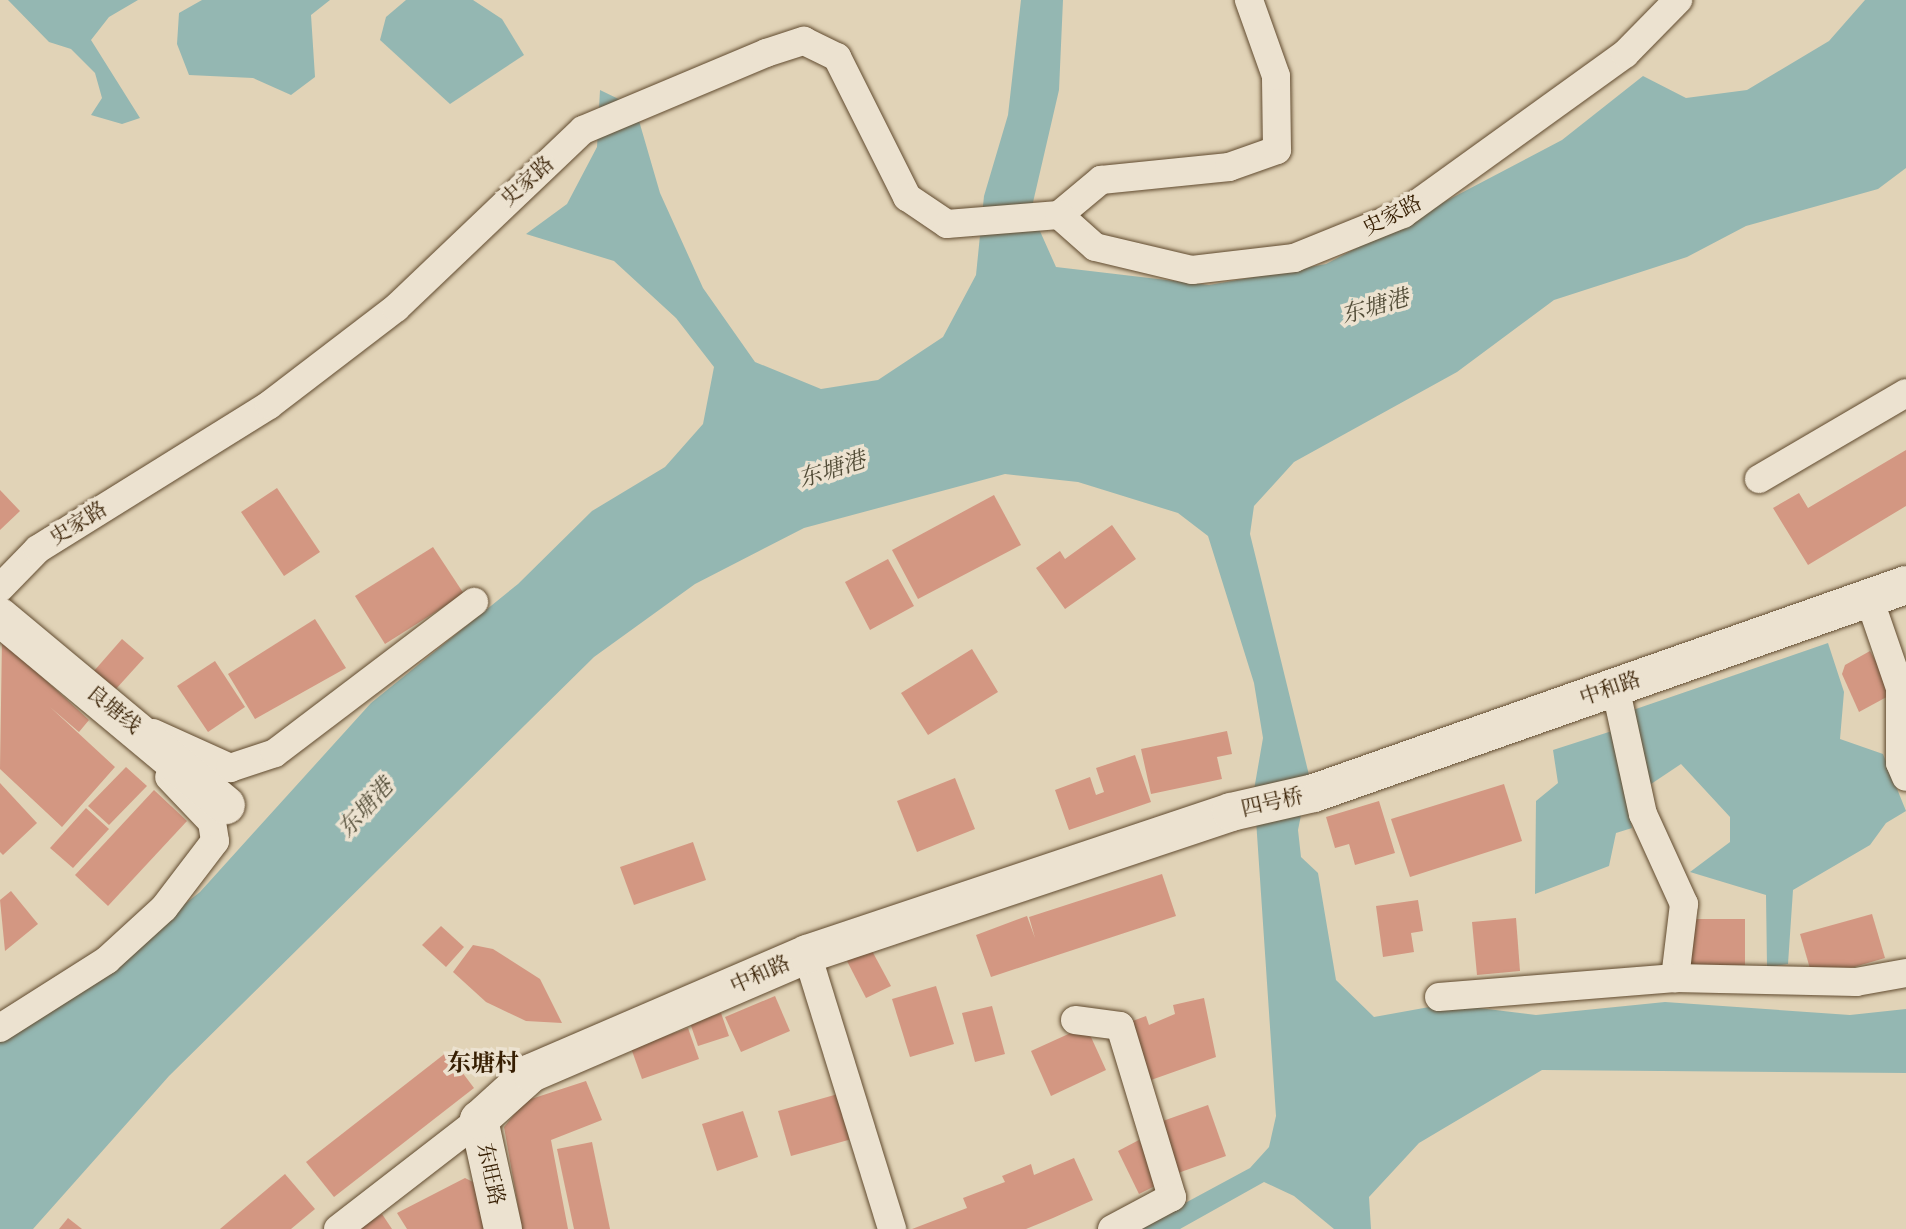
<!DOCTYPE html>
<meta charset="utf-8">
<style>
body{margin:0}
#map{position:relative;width:1906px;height:1229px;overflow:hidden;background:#e1d3b7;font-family:Alegreya,"Noto Serif SC",serif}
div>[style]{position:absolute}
.water>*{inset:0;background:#94b7b2}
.building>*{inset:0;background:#d39782}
.roads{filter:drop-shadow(0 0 2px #614b2f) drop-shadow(0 0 2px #614b2f)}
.street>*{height:28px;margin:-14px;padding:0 14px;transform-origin:14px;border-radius:14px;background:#ece2d0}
.secondary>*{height:38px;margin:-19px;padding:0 19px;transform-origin:19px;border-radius:19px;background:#ece2d0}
span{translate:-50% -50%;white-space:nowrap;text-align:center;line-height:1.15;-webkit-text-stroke:7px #ece2d0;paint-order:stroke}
.street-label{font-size:21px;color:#361e02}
.water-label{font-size:23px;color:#524c37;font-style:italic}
.quarter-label{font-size:24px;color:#361e02;font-weight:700}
</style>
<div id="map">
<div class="water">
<div style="clip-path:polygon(8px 0,138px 0,109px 17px,91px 40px,140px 118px,122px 124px,91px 115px,102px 98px,95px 73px,71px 49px,49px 42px)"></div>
<div style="clip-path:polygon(202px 0,330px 0,311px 15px,315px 77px,291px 95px,253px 78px,189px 75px,177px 44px,179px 13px)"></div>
<div style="clip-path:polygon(406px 0,473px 0,502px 19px,524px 55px,450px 104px,380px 40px,386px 17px)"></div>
<div style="clip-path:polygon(1021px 0,1063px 0,1059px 90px,1031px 211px,1056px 267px,1209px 285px,1326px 264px,1562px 140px,1643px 76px,1686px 98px,1747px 90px,1829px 41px,1865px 0,1906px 0,1906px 168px,1878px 189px,1746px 226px,1687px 257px,1554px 300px,1457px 372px,1294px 462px,1254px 506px,1250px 534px,1309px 775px,1298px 830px,1301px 857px,1318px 873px,1336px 980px,1374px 1017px,1446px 1004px,1536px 1015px,1665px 1002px,1850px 1015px,1906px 1009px,1906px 1073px,1542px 1070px,1419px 1143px,1369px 1197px,1371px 1229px,1334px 1229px,1294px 1196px,1264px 1182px,1180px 1229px,1137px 1229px,1250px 1168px,1269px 1147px,1276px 1116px,1254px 790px,1263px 738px,1254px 683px,1208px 536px,1178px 513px,1078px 482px,1005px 474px,804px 528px,695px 584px,594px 657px,169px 1076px,33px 1229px,0 1229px,0 1017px,93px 977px,200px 892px,371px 703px,518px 584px,592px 511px,665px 467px,703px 424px,714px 367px,676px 318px,614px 261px,526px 234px,567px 204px,597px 147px,600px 90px,635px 107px,660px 193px,703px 288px,755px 362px,821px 389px,878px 380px,943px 337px,976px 275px,984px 196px,1008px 115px)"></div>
<div style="clip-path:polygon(1828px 643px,1844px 692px,1840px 739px,1883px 754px,1906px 811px,1886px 823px,1870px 845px,1793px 890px,1788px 964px,1767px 967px,1766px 895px,1690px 872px,1730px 842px,1730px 817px,1681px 764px,1645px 788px,1630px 711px)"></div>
<div style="clip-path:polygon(1612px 731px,1632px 828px,1616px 833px,1609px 866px,1535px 894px,1536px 801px,1558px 783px,1553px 750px)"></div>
</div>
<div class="building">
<div style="clip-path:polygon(1906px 450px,1906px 506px,1808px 565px,1773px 508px,1799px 493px,1808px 508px)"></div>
<div style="clip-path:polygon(277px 488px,320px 552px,284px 576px,241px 512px)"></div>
<div style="clip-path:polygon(0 490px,20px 511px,0 530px)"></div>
<div style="clip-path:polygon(994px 495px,1021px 545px,918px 599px,892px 550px)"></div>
<div style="clip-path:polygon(1112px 525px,1136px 559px,1065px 609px,1036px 568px,1060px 551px,1065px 559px)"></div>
<div style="clip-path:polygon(433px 547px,464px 594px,385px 644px,355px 596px)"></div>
<div style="clip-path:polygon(888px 559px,914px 606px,870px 630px,845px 582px)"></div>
<div style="clip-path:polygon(315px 619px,346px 668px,255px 719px,228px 674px)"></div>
<div style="clip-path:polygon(122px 639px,144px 658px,115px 690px,94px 671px)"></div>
<div style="clip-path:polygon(2px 640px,89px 720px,79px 732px,50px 707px,115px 767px,62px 827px,0 769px)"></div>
<div style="clip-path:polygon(972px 649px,998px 692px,928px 735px,901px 693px)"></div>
<div style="clip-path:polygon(1870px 651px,1894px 693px,1859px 712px,1842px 674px,1845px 665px)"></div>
<div style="clip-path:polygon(215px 661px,245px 707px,208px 732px,177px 686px)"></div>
<div style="clip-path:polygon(1227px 731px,1232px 754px,1217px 757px,1222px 779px,1151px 794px,1141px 749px)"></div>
<div style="clip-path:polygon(1135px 755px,1151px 802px,1069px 830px,1055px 790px,1090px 777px,1096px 795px,1104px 792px,1096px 768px)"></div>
<div style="clip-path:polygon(126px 767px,147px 786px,109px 825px,88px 806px)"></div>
<div style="clip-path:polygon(955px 778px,975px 829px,917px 852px,897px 801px)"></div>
<div style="clip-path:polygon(0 783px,37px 823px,3px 855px,0 852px)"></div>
<div style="clip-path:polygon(1504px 784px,1522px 841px,1410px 877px,1391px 819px)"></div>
<div style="clip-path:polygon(154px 790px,187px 821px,108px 906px,75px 875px)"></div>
<div style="clip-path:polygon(1379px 801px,1395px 853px,1355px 865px,1349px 844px,1335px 848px,1326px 817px)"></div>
<div style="clip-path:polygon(86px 808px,109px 829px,73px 868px,50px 848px)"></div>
<div style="clip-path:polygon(693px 842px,706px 880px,634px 905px,620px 867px)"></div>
<div style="clip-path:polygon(1162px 874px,1176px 916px,991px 977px,976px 935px,1027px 916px,1035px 938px,1029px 917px)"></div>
<div style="clip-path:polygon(11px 891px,38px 924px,5px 951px,0 900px)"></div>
<div style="clip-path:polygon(1418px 900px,1423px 931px,1411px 933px,1414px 952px,1383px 957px,1376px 906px)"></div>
<div style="clip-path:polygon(1872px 914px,1885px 958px,1813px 979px,1800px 934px)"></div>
<div style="clip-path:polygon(1516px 918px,1520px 971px,1477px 975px,1472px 922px)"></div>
<div style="clip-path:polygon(1688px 919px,1745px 919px,1745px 965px,1688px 965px)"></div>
<div style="clip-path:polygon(441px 926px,464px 947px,446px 967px,422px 945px)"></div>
<div style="clip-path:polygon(473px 945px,493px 949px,540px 979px,562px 1023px,526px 1021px,486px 1002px,453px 972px)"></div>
<div style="clip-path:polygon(871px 949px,891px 986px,866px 998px,847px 961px)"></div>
<div style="clip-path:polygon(936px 986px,954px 1044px,910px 1057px,892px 999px)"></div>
<div style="clip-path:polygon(775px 996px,790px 1031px,741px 1052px,725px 1017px)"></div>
<div style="clip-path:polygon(1204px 998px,1216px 1057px,1151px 1080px,1130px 1022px,1146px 1016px,1149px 1025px,1175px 1014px,1173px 1005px)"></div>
<div style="clip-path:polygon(992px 1006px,1005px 1054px,975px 1062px,962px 1013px)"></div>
<div style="clip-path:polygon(721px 1013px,729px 1036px,698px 1046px,690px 1023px)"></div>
<div style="clip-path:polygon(1086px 1026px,1106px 1070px,1051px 1096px,1031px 1051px)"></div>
<div style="clip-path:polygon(688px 1028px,699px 1059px,642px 1079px,631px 1048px)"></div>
<div style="clip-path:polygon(447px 1052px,474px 1088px,334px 1197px,306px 1162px)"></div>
<div style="clip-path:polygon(586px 1081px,602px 1120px,551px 1140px,568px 1229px,522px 1229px,504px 1127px,525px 1101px)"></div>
<div style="clip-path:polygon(845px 1092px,859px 1137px,791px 1156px,778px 1111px)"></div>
<div style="clip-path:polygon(1208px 1105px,1226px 1156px,1178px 1173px,1160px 1122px)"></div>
<div style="clip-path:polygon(743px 1111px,758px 1157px,717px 1171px,702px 1124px)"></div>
<div style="clip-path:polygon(1139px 1140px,1161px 1183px,1139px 1194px,1118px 1151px)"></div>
<div style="clip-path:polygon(592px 1142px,610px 1229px,574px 1229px,557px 1149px)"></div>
<div style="clip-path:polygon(1074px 1158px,1093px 1200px,1053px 1218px,1026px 1229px,912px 1229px,967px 1208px,963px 1198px,1005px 1182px,1002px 1176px,1031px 1164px,1034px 1175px)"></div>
<div style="clip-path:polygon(285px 1174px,315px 1209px,291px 1229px,220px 1229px)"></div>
<div style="clip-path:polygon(465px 1178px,475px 1183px,489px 1229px,407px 1229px,397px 1213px)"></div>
<div style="clip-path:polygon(382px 1214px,392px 1229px,359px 1229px)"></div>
<div style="clip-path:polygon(68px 1218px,82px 1229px,59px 1229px)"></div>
</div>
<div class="roads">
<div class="street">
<div style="left:1059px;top:215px;width:55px;rotate:-39.8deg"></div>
<div style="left:1101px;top:180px;width:129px;rotate:-5.8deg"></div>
<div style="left:1229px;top:167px;width:51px;rotate:-19.5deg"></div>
<div style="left:1277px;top:150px;width:74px;rotate:-90.8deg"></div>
<div style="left:1276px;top:76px;width:81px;rotate:-109.6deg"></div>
<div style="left:1759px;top:479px;width:170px;rotate:-30.3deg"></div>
<div style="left:0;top:588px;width:54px;rotate:-45.7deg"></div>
<div style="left:38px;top:549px;width:272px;rotate:-31.9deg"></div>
<div style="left:269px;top:405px;width:160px;rotate:-37.4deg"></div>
<div style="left:396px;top:308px;width:258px;rotate:-43.6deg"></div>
<div style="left:583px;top:130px;width:199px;rotate:-22.8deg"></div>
<div style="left:766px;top:53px;width:40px;rotate:-18deg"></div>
<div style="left:804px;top:41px;width:37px;rotate:26deg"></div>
<div style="left:837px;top:57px;width:157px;rotate:63.4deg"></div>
<div style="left:907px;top:197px;width:48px;rotate:34deg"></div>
<div style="left:947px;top:224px;width:112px;rotate:-4.6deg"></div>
<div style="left:1059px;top:215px;width:48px;rotate:41.6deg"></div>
<div style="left:1095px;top:247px;width:100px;rotate:13.3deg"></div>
<div style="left:1192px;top:270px;width:103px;rotate:-6.7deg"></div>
<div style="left:1294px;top:258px;width:118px;rotate:-22deg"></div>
<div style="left:1403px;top:214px;width:274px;rotate:-35.8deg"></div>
<div style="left:1625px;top:54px;width:76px;rotate:-45.5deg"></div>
<div style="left:1869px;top:598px;width:95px;rotate:71deg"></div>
<div style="left:1900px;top:688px;width:75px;rotate:90deg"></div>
<div style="left:1900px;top:763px;width:15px;rotate:67deg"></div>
<div style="left:1615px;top:686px;width:131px;rotate:77.7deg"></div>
<div style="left:1643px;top:814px;width:99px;rotate:65.5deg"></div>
<div style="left:1684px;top:904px;width:75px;rotate:96.9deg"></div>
<div style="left:153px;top:733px;width:85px;rotate:24.4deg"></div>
<div style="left:230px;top:768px;width:47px;rotate:-18.4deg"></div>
<div style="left:275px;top:753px;width:250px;rotate:-37.2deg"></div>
<div style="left:807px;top:954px;width:288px;rotate:72.8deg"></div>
<div style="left:1439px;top:997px;width:237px;rotate:-4.6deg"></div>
<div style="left:1675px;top:978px;width:181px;rotate:1.3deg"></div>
<div style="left:1856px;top:982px;width:51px;rotate:-10.2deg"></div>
<div style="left:1075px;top:1020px;width:45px;rotate:7.6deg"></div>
<div style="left:1120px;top:1026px;width:179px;rotate:73.1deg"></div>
<div style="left:1172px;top:1197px;width:68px;rotate:151.9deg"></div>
<div style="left:0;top:1028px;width:127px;rotate:-32.4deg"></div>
<div style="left:107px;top:960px;width:77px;rotate:-42.4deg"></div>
<div style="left:164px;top:908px;width:84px;rotate:-52.7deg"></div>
<div style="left:215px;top:841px;width:19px;rotate:-99deg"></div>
<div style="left:212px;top:822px;width:62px;rotate:-133.7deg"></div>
<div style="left:338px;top:1229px;width:178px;rotate:-37.7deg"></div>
</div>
<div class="secondary">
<div style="left:0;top:617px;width:294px;rotate:39.8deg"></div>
<div style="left:503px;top:1229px;width:112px;rotate:-102.4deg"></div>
<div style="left:479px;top:1120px;width:70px;rotate:-42.1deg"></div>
<div style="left:531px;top:1073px;width:301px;rotate:-23.3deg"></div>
<div style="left:807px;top:954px;width:447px;rotate:-18.5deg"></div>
<div style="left:1231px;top:812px;width:85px;rotate:-12.9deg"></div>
<div style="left:1314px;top:793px;width:627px;rotate:-19.36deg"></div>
</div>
</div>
<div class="street-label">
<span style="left:527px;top:181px;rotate:-42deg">史家路</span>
<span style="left:1392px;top:215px;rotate:-27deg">史家路</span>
<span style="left:78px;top:523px;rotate:-32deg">史家路</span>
<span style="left:1610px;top:688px;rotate:-19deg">中和路</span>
<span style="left:114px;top:709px;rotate:39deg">良塘线</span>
<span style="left:1272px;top:802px;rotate:-13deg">四号桥</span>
<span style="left:760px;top:974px;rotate:-24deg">中和路</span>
<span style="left:491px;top:1174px;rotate:78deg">东旺路</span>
</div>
<div class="water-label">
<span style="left:1375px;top:307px;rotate:-16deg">东塘港</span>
<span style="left:832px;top:470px;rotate:-18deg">东塘港</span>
<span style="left:366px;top:808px;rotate:-48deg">东塘港</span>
</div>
<div class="quarter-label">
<span style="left:483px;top:1064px">东塘村</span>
</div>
</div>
